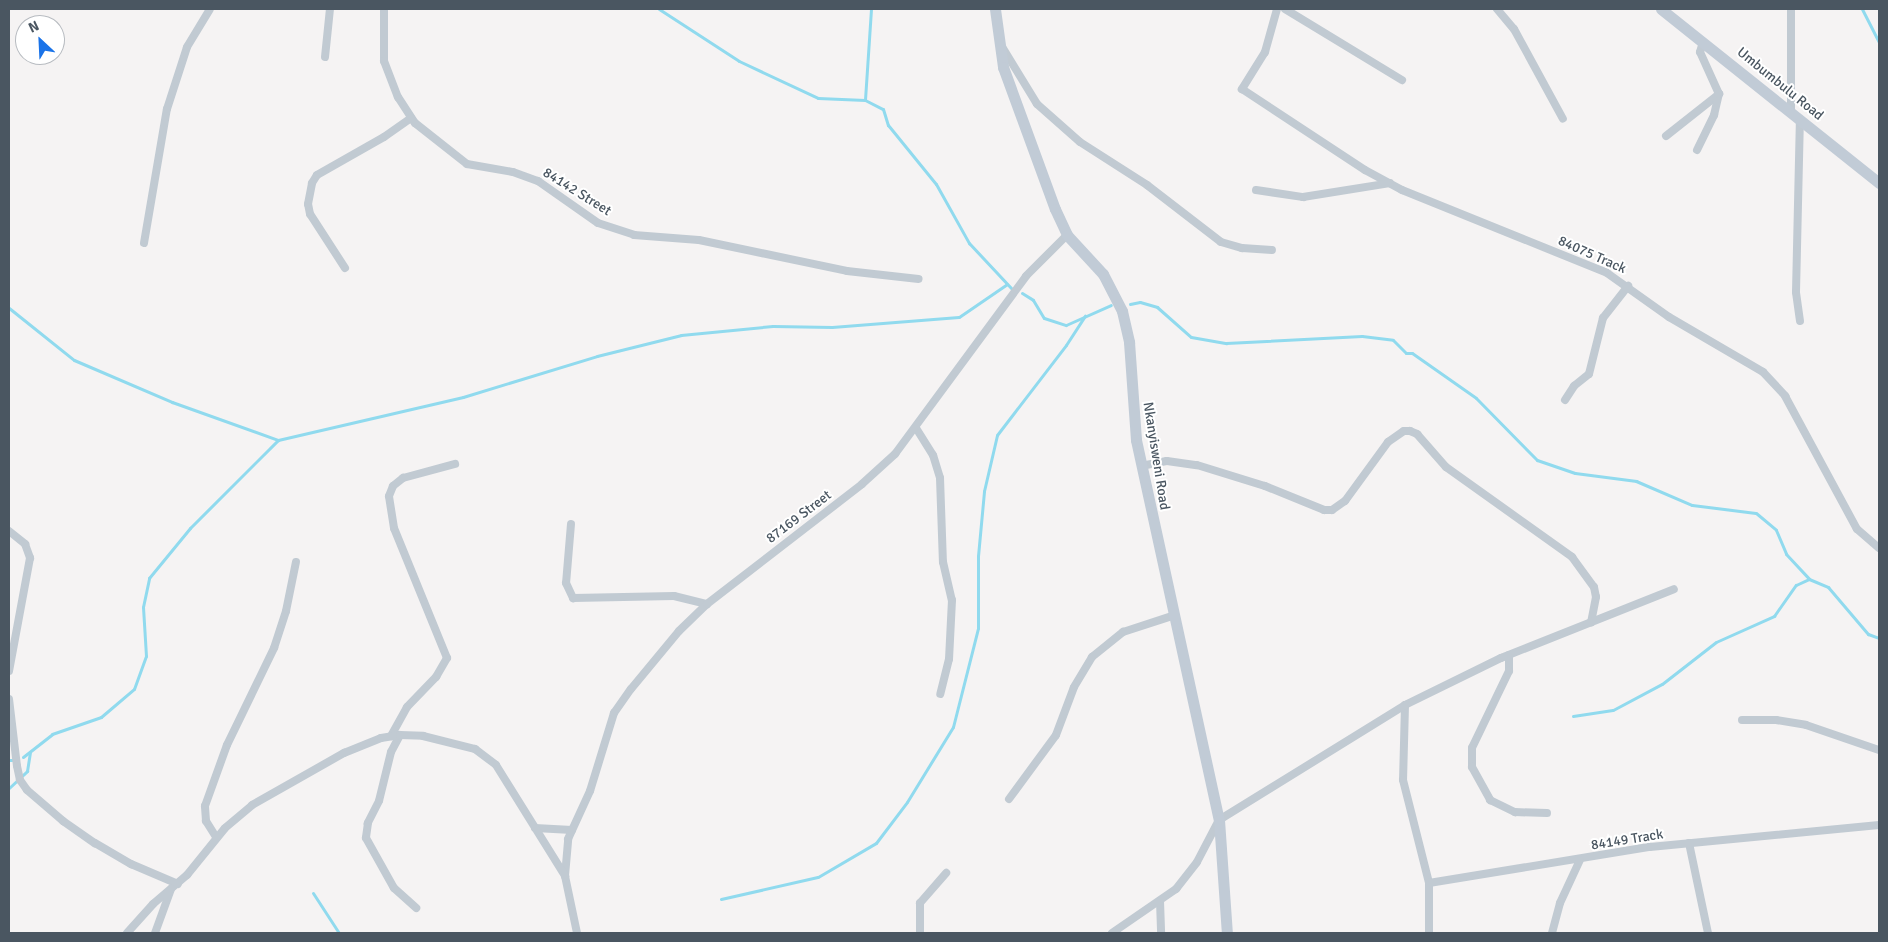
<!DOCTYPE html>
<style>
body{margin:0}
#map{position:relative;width:1888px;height:942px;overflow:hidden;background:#f5f3f3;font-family:Signika,sans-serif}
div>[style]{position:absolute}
.stream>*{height:3px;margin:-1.5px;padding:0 1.5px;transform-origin:1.5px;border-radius:1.5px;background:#90daee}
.street>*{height:8px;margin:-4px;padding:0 4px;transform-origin:4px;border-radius:4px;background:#c1cad2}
.secondary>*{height:11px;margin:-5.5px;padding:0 5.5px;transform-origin:5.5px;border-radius:5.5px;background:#c1cbd6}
span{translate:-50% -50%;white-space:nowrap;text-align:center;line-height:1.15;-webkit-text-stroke:4px #fff;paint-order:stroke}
.street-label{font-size:14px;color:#4a5661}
.frame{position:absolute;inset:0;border:10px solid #4a5661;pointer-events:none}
.north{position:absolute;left:15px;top:15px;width:50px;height:50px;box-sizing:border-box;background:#fff;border:1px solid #b7bbc0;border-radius:50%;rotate:335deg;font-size:14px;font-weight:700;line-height:20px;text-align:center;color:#4a5661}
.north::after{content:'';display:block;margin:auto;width:18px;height:22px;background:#1a73e8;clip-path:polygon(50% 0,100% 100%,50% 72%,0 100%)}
</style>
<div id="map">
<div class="stream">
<div style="left:659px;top:9px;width:95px;rotate:33deg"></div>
<div style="left:739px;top:61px;width:87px;rotate:25.1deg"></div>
<div style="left:818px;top:98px;width:47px;rotate:2.4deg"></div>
<div style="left:871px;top:9px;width:91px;rotate:93.8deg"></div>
<div style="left:865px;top:100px;width:20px;rotate:27deg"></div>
<div style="left:883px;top:109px;width:17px;rotate:73deg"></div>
<div style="left:888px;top:125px;width:76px;rotate:50.9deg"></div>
<div style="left:936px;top:184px;width:68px;rotate:60.8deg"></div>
<div style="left:969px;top:243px;width:62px;rotate:47deg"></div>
<div style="left:1862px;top:9px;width:38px;rotate:63deg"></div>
<div style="left:1022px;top:293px;width:13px;rotate:32deg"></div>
<div style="left:1033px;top:300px;width:21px;rotate:59deg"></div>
<div style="left:1044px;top:318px;width:23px;rotate:18deg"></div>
<div style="left:1066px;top:325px;width:49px;rotate:-24deg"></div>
<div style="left:1130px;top:304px;width:10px;rotate:-11deg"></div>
<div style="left:1140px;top:302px;width:18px;rotate:16deg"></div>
<div style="left:1157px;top:307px;width:45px;rotate:41.4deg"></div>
<div style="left:1191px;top:337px;width:36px;rotate:10deg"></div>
<div style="left:1226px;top:343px;width:136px;rotate:-2.9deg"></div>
<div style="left:1362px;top:336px;width:31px;rotate:7deg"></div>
<div style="left:1393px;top:340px;width:18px;rotate:45deg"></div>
<div style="left:1406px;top:353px;width:6px"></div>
<div style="left:1412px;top:353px;width:78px;rotate:35.1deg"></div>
<div style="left:1476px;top:398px;width:87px;rotate:45.5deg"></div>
<div style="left:1537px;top:460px;width:40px;rotate:18.9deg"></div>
<div style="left:1575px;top:473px;width:62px;rotate:7.5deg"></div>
<div style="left:1636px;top:481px;width:61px;rotate:23.2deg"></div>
<div style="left:1692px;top:505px;width:64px;rotate:7.1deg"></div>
<div style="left:1756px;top:513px;width:26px;rotate:40deg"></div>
<div style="left:1776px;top:530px;width:26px;rotate:67deg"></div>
<div style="left:1786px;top:554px;width:34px;rotate:47deg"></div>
<div style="left:1809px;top:579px;width:21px;rotate:23deg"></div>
<div style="left:1828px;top:587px;width:62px;rotate:49.6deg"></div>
<div style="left:1868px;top:634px;width:12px;rotate:20deg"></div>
<div style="left:9px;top:308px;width:83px;rotate:38.7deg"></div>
<div style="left:74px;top:360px;width:107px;rotate:23.2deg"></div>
<div style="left:172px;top:402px;width:113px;rotate:19.7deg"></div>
<div style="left:1573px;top:716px;width:40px;rotate:-8.5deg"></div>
<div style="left:1613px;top:710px;width:55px;rotate:-28deg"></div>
<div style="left:1662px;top:684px;width:68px;rotate:-37.9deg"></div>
<div style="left:1716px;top:642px;width:64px;rotate:-24.1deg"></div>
<div style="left:1774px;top:616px;width:38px;rotate:-55deg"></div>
<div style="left:1796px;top:585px;width:14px;rotate:-25deg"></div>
<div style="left:23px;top:757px;width:37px;rotate:-38deg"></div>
<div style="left:52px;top:734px;width:52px;rotate:-19.1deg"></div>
<div style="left:101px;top:717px;width:43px;rotate:-40.3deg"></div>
<div style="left:134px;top:689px;width:35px;rotate:-70deg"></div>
<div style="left:146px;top:656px;width:49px;rotate:-93.5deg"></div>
<div style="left:143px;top:607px;width:30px;rotate:-78deg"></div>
<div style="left:149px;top:578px;width:65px;rotate:-50.6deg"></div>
<div style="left:190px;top:528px;width:124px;rotate:-45deg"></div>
<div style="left:278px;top:440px;width:190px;rotate:-13.1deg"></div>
<div style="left:463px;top:397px;width:140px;rotate:-17deg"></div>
<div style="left:597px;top:356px;width:87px;rotate:-14deg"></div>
<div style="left:681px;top:335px;width:92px;rotate:-5.6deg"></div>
<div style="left:773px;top:326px;width:59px;rotate:1deg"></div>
<div style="left:832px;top:327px;width:127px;rotate:-4.5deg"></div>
<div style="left:959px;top:317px;width:58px;rotate:-34.5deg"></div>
<div style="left:9px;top:760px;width:3px"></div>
<div style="left:9px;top:788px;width:25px;rotate:-43deg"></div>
<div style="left:27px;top:771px;width:19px;rotate:-81deg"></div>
<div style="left:313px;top:893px;width:48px;rotate:57deg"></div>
<div style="left:721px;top:899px;width:99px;rotate:-12.8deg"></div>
<div style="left:818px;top:877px;width:67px;rotate:-30.4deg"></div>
<div style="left:876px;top:843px;width:51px;rotate:-52.9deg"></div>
<div style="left:907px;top:802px;width:88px;rotate:-58.5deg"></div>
<div style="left:953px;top:727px;width:102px;rotate:-75.8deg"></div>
<div style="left:978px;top:628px;width:72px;rotate:-90deg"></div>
<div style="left:978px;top:556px;width:65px;rotate:-84.7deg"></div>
<div style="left:984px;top:491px;width:57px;rotate:-76.9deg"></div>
<div style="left:997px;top:435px;width:113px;rotate:-52.5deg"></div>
<div style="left:1066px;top:345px;width:35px;rotate:-57deg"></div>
</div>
<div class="street">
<div style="left:384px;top:9px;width:52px;rotate:90deg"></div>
<div style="left:384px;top:61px;width:39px;rotate:69deg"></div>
<div style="left:398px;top:97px;width:31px;rotate:57deg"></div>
<div style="left:415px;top:123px;width:66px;rotate:38.3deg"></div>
<div style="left:467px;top:164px;width:47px;rotate:9.9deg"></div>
<div style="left:513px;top:172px;width:27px;rotate:20deg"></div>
<div style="left:538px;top:181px;width:73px;rotate:35deg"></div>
<div style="left:598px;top:223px;width:38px;rotate:18deg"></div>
<div style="left:634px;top:235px;width:65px;rotate:4.4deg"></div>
<div style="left:699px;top:240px;width:151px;rotate:11.8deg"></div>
<div style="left:847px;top:271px;width:72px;rotate:6.3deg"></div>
<div style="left:1277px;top:9px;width:45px;rotate:105.6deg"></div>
<div style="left:1265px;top:52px;width:44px;rotate:121.9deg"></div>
<div style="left:1242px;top:89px;width:147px;rotate:33.4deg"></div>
<div style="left:1365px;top:170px;width:42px;rotate:28.4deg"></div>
<div style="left:1402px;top:190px;width:221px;rotate:22deg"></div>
<div style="left:1607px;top:273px;width:76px;rotate:35.4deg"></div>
<div style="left:1669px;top:317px;width:109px;rotate:30.3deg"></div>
<div style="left:1763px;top:372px;width:33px;rotate:47deg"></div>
<div style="left:1785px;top:396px;width:151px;rotate:61.6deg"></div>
<div style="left:1857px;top:529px;width:29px;rotate:41deg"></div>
<div style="left:1285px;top:9px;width:137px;rotate:31.3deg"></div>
<div style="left:1497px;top:9px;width:26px;rotate:50deg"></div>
<div style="left:1514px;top:29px;width:102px;rotate:61.4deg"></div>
<div style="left:1001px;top:45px;width:69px;rotate:58.6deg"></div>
<div style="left:1037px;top:104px;width:57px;rotate:41.5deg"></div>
<div style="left:1080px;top:142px;width:80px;rotate:32.7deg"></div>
<div style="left:1147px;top:185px;width:93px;rotate:37.6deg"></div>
<div style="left:1221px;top:242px;width:22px;rotate:16deg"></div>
<div style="left:1242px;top:248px;width:30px;rotate:4deg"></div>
<div style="left:325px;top:57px;width:48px;rotate:-84.1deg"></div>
<div style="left:1791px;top:113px;width:104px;rotate:-90deg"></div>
<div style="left:1666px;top:136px;width:68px;rotate:-38.4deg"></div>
<div style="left:1697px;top:150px;width:39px;rotate:-64deg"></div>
<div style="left:1714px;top:115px;width:22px;rotate:-77deg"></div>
<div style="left:1719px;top:94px;width:46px;rotate:-114.3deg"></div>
<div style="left:1700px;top:52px;width:10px;rotate:-73deg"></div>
<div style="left:1256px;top:190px;width:48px;rotate:8.5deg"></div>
<div style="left:1303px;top:197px;width:88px;rotate:-9.1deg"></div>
<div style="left:144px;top:243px;width:136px;rotate:-80.3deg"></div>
<div style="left:167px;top:109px;width:65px;rotate:-72.1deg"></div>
<div style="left:187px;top:47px;width:44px;rotate:-58.8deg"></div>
<div style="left:345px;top:268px;width:64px;rotate:-122.9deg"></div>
<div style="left:310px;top:214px;width:10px;rotate:-101deg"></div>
<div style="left:308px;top:204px;width:21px;rotate:-79deg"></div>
<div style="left:312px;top:183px;width:9px;rotate:-58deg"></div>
<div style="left:317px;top:175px;width:77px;rotate:-29.6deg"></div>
<div style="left:384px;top:137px;width:33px;rotate:-35deg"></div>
<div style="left:1800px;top:321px;width:29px;rotate:-98deg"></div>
<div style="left:1796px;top:292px;width:172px;rotate:-88.7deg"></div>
<div style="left:1565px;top:400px;width:17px;rotate:-57deg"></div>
<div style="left:1574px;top:386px;width:19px;rotate:-39deg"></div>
<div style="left:1589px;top:374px;width:58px;rotate:-76deg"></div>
<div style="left:1603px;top:318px;width:41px;rotate:-52deg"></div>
<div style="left:916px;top:428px;width:32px;rotate:58deg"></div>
<div style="left:933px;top:455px;width:24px;rotate:73deg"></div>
<div style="left:940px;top:478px;width:84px;rotate:88deg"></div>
<div style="left:943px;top:562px;width:39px;rotate:77deg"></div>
<div style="left:952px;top:600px;width:59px;rotate:92.9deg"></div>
<div style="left:949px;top:659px;width:36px;rotate:104deg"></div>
<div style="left:1141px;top:466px;width:26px;rotate:-11deg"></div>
<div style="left:1167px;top:461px;width:30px;rotate:8deg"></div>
<div style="left:1197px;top:465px;width:71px;rotate:17.2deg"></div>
<div style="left:1265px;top:486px;width:64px;rotate:22.1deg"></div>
<div style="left:1324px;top:510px;width:8px"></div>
<div style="left:1332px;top:510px;width:16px;rotate:-35deg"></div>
<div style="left:1345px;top:501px;width:73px;rotate:-53.9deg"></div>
<div style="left:1388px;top:442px;width:19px;rotate:-35deg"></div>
<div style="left:1404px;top:431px;width:6px"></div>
<div style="left:1410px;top:431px;width:8px;rotate:23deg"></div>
<div style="left:1417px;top:434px;width:44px;rotate:48.7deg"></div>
<div style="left:1446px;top:467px;width:155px;rotate:35.5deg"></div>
<div style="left:1572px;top:557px;width:37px;rotate:54deg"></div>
<div style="left:1594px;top:587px;width:10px;rotate:79deg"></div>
<div style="left:1596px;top:597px;width:26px;rotate:101deg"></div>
<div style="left:571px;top:524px;width:59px;rotate:94.8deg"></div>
<div style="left:566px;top:583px;width:17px;rotate:65deg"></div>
<div style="left:573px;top:598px;width:101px;rotate:-1.1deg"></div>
<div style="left:674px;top:596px;width:34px;rotate:14deg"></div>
<div style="left:9px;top:531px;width:21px;rotate:39deg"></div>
<div style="left:25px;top:544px;width:15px;rotate:70deg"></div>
<div style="left:30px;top:558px;width:115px;rotate:100.5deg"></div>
<div style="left:1509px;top:655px;width:16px;rotate:90deg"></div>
<div style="left:1509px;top:671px;width:85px;rotate:115.7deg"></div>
<div style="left:1472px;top:748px;width:19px;rotate:90deg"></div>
<div style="left:1472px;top:767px;width:38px;rotate:61deg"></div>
<div style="left:1490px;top:800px;width:28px;rotate:26deg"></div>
<div style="left:1515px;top:812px;width:32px;rotate:2deg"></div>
<div style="left:9px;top:699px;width:67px;rotate:83.2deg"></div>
<div style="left:17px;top:766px;width:14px;rotate:78deg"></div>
<div style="left:20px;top:780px;width:12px;rotate:55deg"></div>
<div style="left:27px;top:790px;width:48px;rotate:40.7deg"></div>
<div style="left:63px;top:821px;width:39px;rotate:35deg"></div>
<div style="left:95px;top:843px;width:42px;rotate:30.3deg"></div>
<div style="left:131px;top:864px;width:51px;rotate:23.1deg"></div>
<div style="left:1405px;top:705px;width:75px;rotate:91.5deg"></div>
<div style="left:1403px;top:780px;width:106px;rotate:75.8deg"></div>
<div style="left:1742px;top:720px;width:34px"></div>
<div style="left:1776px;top:720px;width:30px;rotate:9deg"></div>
<div style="left:1806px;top:725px;width:77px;rotate:18.9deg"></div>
<div style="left:400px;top:735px;width:19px;rotate:118deg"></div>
<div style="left:391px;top:752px;width:50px;rotate:103.8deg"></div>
<div style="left:379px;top:801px;width:25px;rotate:117deg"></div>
<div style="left:368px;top:823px;width:15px;rotate:98deg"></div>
<div style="left:366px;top:838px;width:57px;rotate:60.8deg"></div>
<div style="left:394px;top:888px;width:30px;rotate:42deg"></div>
<div style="left:391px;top:736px;width:33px;rotate:-61deg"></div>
<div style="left:407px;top:707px;width:42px;rotate:-46deg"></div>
<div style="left:436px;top:677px;width:22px;rotate:-60deg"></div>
<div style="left:447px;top:658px;width:140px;rotate:-112.2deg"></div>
<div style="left:394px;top:528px;width:32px;rotate:-99deg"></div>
<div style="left:389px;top:496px;width:11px;rotate:-68deg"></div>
<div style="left:393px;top:486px;width:13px;rotate:-39deg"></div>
<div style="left:403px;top:478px;width:54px;rotate:-15.1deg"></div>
<div style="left:1009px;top:799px;width:79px;rotate:-53.7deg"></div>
<div style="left:1056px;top:735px;width:51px;rotate:-69.4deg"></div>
<div style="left:1074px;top:687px;width:35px;rotate:-59deg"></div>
<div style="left:1092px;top:657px;width:40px;rotate:-39deg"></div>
<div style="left:1123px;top:632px;width:52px;rotate:-18.1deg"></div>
<div style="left:535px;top:828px;width:37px;rotate:3deg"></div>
<div style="left:216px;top:837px;width:19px;rotate:-122deg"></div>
<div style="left:206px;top:821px;width:15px;rotate:-94deg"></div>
<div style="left:205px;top:806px;width:65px;rotate:-70.2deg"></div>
<div style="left:227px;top:745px;width:108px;rotate:-64.1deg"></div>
<div style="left:274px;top:648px;width:39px;rotate:-72deg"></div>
<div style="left:286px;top:611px;width:50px;rotate:-78.5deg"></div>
<div style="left:1689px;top:843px;width:92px;rotate:78.1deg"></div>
<div style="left:565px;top:876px;width:37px;rotate:-85deg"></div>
<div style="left:568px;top:839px;width:53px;rotate:-65.4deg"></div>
<div style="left:590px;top:791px;width:82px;rotate:-72.9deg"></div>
<div style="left:614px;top:713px;width:29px;rotate:-55deg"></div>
<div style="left:631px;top:689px;width:75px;rotate:-50.4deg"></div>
<div style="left:679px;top:631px;width:39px;rotate:-44deg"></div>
<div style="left:707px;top:604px;width:196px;rotate:-37.7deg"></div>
<div style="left:862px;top:484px;width:45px;rotate:-42.3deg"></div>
<div style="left:895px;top:454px;width:221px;rotate:-53.6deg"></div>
<div style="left:1026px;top:276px;width:58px;rotate:-45deg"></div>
<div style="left:1160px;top:901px;width:32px;rotate:88deg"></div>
<div style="left:127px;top:933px;width:39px;rotate:-48deg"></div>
<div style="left:153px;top:904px;width:45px;rotate:-40.5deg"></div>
<div style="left:187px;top:875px;width:60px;rotate:-51deg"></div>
<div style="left:225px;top:828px;width:35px;rotate:-40deg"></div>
<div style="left:252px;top:805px;width:106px;rotate:-29.5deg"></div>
<div style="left:344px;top:753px;width:40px;rotate:-22deg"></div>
<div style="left:381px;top:738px;width:19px;rotate:-9deg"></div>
<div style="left:400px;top:735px;width:23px;rotate:2deg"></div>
<div style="left:423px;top:736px;width:54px;rotate:14deg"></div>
<div style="left:475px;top:749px;width:26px;rotate:37deg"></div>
<div style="left:496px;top:765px;width:131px;rotate:58.1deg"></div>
<div style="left:565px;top:876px;width:58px;rotate:78.1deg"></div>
<div style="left:155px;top:933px;width:47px;rotate:-70deg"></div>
<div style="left:920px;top:933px;width:30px;rotate:-90deg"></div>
<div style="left:920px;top:903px;width:40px;rotate:-49deg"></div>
<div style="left:1112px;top:933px;width:78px;rotate:-34.5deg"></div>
<div style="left:1176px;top:889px;width:34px;rotate:-52deg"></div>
<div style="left:1197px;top:862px;width:47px;rotate:-62.4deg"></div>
<div style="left:1219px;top:820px;width:219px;rotate:-31.7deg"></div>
<div style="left:1405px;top:705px;width:107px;rotate:-26.1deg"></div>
<div style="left:1501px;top:658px;width:186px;rotate:-21.7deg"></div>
<div style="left:1429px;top:933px;width:50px;rotate:-90deg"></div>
<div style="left:1429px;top:883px;width:224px;rotate:-9.3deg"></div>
<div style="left:1650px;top:847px;width:230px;rotate:-5.5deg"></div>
<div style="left:1552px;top:933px;width:31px;rotate:-75deg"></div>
<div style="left:1560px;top:903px;width:47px;rotate:-65.1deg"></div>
</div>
<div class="secondary">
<div style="left:995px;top:9px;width:59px;rotate:82.1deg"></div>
<div style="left:1003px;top:67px;width:151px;rotate:69.9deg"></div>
<div style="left:1055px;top:209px;width:29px;rotate:65deg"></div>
<div style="left:1067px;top:235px;width:53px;rotate:47.3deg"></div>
<div style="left:1103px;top:274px;width:42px;rotate:62.8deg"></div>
<div style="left:1122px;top:311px;width:32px;rotate:77deg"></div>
<div style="left:1129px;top:342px;width:98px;rotate:85.9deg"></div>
<div style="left:1136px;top:440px;width:389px;rotate:77.7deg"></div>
<div style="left:1219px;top:820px;width:113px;rotate:86deg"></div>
<div style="left:1661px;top:9px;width:279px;rotate:38.6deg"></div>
</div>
<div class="street-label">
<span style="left:1780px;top:84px;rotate:39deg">Umbumbulu Road</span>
<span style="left:577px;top:192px;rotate:32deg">84142 Street</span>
<span style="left:1592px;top:255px;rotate:24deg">84075 Track</span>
<span style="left:1156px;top:456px;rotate:81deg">Nkanyisweni Road</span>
<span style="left:799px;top:517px;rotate:-37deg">87169 Street</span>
<span style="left:1627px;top:840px;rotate:-9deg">84149 Track</span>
</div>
<div class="frame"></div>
<div class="north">N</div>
</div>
